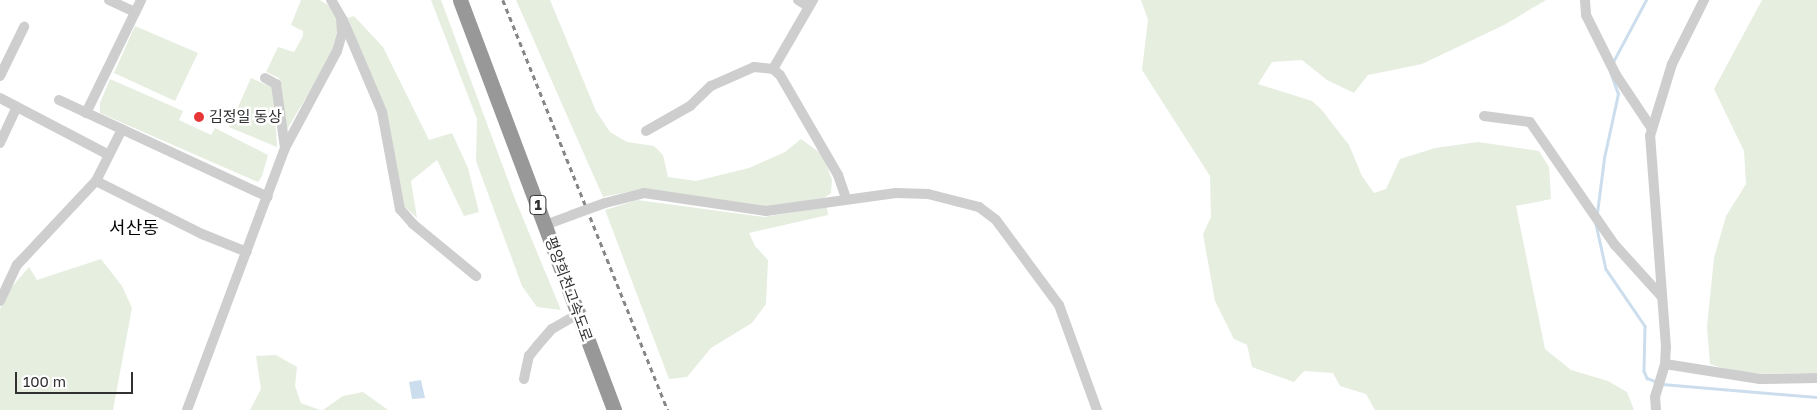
<!DOCTYPE html>
<meta charset="utf-8">
<style>
body{margin:0}
#map{position:relative;width:1817px;height:410px;overflow:hidden;background:#fff;font-family:"Golos Text","Noto Sans KR",sans-serif}
div>[style]{position:absolute}
.green>*{inset:0;background:#e6eee0}
.water>*{inset:0;background:#ccdeed}
.stream>*{height:2.5px;margin:-1.25px;padding:0 1.25px;transform-origin:1.25px;border-radius:1.25px;background:#ccdeed}
.minor>*{height:10px;margin:-5px;padding:0 5px;transform-origin:5px;border-radius:5px;background:#cecece}
.highway>*{height:15px;margin:-7.5px;padding:0 7.5px;transform-origin:7.5px;border-radius:7.5px;background:#989898}
.rail>*{height:2.5px;margin-top:-1.25px;transform-origin:0;background:repeating-linear-gradient(90deg,#868686 0 5px,transparent 0 9px)}
.minor-bridge>*{height:10px;margin:-5px;padding:0 5px;transform-origin:5px;border-radius:5px;background:#cecece}
.dots>*{width:14px;height:14px;translate:-50% -50%;box-sizing:border-box;border:2px solid #fff;border-radius:50%}
span{translate:-50% -50%;white-space:nowrap;text-align:center;line-height:1.15;-webkit-text-stroke:5px #fff;paint-order:stroke}
.shield-label span{padding:1px 4px;background:#fff;border:1px solid;border-radius:4px;-webkit-text-stroke-width:0}
.shield-label{font-size:14px;color:#313131;font-weight:700}
.poi-label{font-size:15px;color:#313131}
.left{translate:0 -50%;text-align:left}
.street-label{font-size:15px;color:#313131}
.quarter-label{font-size:18px;color:#000}
.scale{position:absolute;left:15px;top:372px;width:118px;height:22px;box-sizing:border-box;border:2px solid #313131;border-top:0;padding-left:6px;font-size:15px;line-height:18px;white-space:nowrap;color:#313131;-webkit-text-stroke:4px #fff;paint-order:stroke}
</style>
<div id="map">
<div class="green">
<div style="clip-path:polygon(301px 0,320px 0,328px 5px,336px 16px,338px 28px,330px 58px,286px 131px,279px 78px,266px 72px,278px 47px,294px 52px,303px 36px,303px 31px,291px 25px)"></div>
<div style="clip-path:polygon(431px 0,441px 0,515px 199px,561px 310px,537px 307px,522px 286px,476px 161px,477px 119px)"></div>
<div style="clip-path:polygon(516px 0,550px 0,596px 111px,610px 132px,627px 142px,654px 146px,663px 155px,668px 177px,696px 181px,749px 168px,785px 152px,801px 139px,823px 155px,832px 180px,831px 193px,824px 198px,766px 207px,637px 190px,603px 197px)"></div>
<div style="clip-path:polygon(1141px 0,1546px 0,1504px 25px,1422px 64px,1368px 75px,1354px 93px,1327px 80px,1302px 60px,1272px 62px,1258px 84px,1312px 101px,1321px 109px,1349px 145px,1362px 176px,1374px 193px,1386px 189px,1400px 159px,1435px 148px,1478px 142px,1539px 151px,1549px 167px,1551px 199px,1516px 206px,1545px 349px,1571px 370px,1608px 381px,1627px 392px,1634px 410px,1375px 410px,1366px 394px,1340px 386px,1333px 373px,1304px 371px,1294px 382px,1252px 367px,1247px 345px,1234px 339px,1215px 301px,1203px 234px,1211px 217px,1210px 176px,1142px 70px,1148px 20px)"></div>
<div style="clip-path:polygon(1762px 0,1817px 0,1817px 373px,1741px 374px,1710px 364px,1707px 327px,1714px 258px,1726px 216px,1746px 184px,1744px 151px,1714px 89px)"></div>
<div style="clip-path:polygon(354px 16px,383px 47px,429px 140px,452px 133px,468px 168px,479px 212px,464px 216px,437px 160px,411px 181px,417px 218px,404px 206px,387px 119px,348px 18px)"></div>
<div style="clip-path:polygon(135px 26px,198px 53px,175px 101px,114px 73px)"></div>
<div style="clip-path:polygon(251px 78px,273px 88px,277px 147px,229px 127px)"></div>
<div style="clip-path:polygon(110px 79px,183px 111px,179px 120px,211px 135px,215px 128px,268px 155px,262px 176px,258px 182px,100px 113px,100px 103px)"></div>
<div style="clip-path:polygon(637px 200px,764px 217px,827px 207px,828px 215px,749px 233px,755px 246px,768px 260px,766px 304px,752px 323px,711px 348px,687px 377px,669px 379px,605px 210px)"></div>
<div style="clip-path:polygon(101px 259px,122px 286px,132px 308px,113px 410px,0 410px,0 309px,10px 289px,29px 267px,37px 280px)"></div>
<div style="clip-path:polygon(276px 355px,297px 367px,295px 386px,301px 403px,320px 410px,250px 410px,261px 389px,256px 356px)"></div>
<div style="clip-path:polygon(363px 392px,388px 410px,323px 410px,343px 396px)"></div>
</div>
<div class="water">
<div style="clip-path:polygon(421px 380px,425px 398px,412px 399px,409px 382px)"></div>
</div>
<div class="stream">
<div style="left:1613px;top:62px;width:70px;rotate:-62deg"></div>
<div style="left:1597px;top:213px;width:55px;rotate:-82.7deg"></div>
<div style="left:1604px;top:158px;width:66px;rotate:-77.7deg"></div>
<div style="left:1618px;top:94px;width:23px;rotate:-110deg"></div>
<div style="left:1596px;top:224px;width:46px;rotate:77.5deg"></div>
<div style="left:1606px;top:269px;width:69px;rotate:55.6deg"></div>
<div style="left:1645px;top:326px;width:45px;rotate:91.3deg"></div>
<div style="left:1644px;top:371px;width:8px;rotate:67deg"></div>
<div style="left:1647px;top:378px;width:11px;rotate:22deg"></div>
<div style="left:1662px;top:384px;width:156px;rotate:4.8deg"></div>
</div>
<div class="minor">
<div style="left:109px;top:0;width:29px;rotate:25deg"></div>
<div style="left:798px;top:0;width:12px;rotate:31deg"></div>
<div style="left:1585px;top:0;width:15px;rotate:86deg"></div>
<div style="left:1586px;top:15px;width:67px;rotate:63.4deg"></div>
<div style="left:1616px;top:75px;width:65px;rotate:56.3deg"></div>
<div style="left:343px;top:20px;width:100px;rotate:67deg"></div>
<div style="left:382px;top:112px;width:99px;rotate:79.5deg"></div>
<div style="left:400px;top:209px;width:20px;rotate:49deg"></div>
<div style="left:413px;top:224px;width:82px;rotate:39.5deg"></div>
<div style="left:773px;top:69px;width:80px;rotate:-59.9deg"></div>
<div style="left:0;top:76px;width:55px;rotate:-63.9deg"></div>
<div style="left:265px;top:78px;width:13px;rotate:29deg"></div>
<div style="left:276px;top:84px;width:65px;rotate:82deg"></div>
<div style="left:0;top:98px;width:123px;rotate:27.6deg"></div>
<div style="left:59px;top:100px;width:230px;rotate:24.9deg"></div>
<div style="left:86px;top:113px;width:126px;rotate:-64deg"></div>
<div style="left:1484px;top:116px;width:46px;rotate:7.4deg"></div>
<div style="left:1530px;top:122px;width:150px;rotate:55.4deg"></div>
<div style="left:1615px;top:245px;width:70px;rotate:47.9deg"></div>
<div style="left:646px;top:131px;width:51px;rotate:-29.6deg"></div>
<div style="left:690px;top:106px;width:29px;rotate:-44deg"></div>
<div style="left:711px;top:86px;width:47px;rotate:-23.8deg"></div>
<div style="left:754px;top:67px;width:19px;rotate:6deg"></div>
<div style="left:773px;top:69px;width:9px;rotate:41deg"></div>
<div style="left:780px;top:75px;width:116px;rotate:59.9deg"></div>
<div style="left:838px;top:175px;width:24px;rotate:71deg"></div>
<div style="left:0;top:143px;width:40px;rotate:-65deg"></div>
<div style="left:96px;top:181px;width:119px;rotate:26.6deg"></div>
<div style="left:202px;top:234px;width:48px;rotate:21.8deg"></div>
<div style="left:605px;top:203px;width:40px;rotate:-14.4deg"></div>
<div style="left:644px;top:193px;width:123px;rotate:8.4deg"></div>
<div style="left:766px;top:211px;width:131px;rotate:-7.9deg"></div>
<div style="left:896px;top:193px;width:32px;rotate:2deg"></div>
<div style="left:928px;top:194px;width:53px;rotate:14.3deg"></div>
<div style="left:979px;top:207px;width:21px;rotate:37deg"></div>
<div style="left:996px;top:220px;width:106px;rotate:53.5deg"></div>
<div style="left:1059px;top:305px;width:112px;rotate:70.1deg"></div>
<div style="left:545px;top:225px;width:29px;rotate:-20deg"></div>
<div style="left:0;top:301px;width:40px;rotate:-65deg"></div>
<div style="left:17px;top:265px;width:115px;rotate:-46.8deg"></div>
<div style="left:96px;top:181px;width:58px;rotate:-63.4deg"></div>
<div style="left:1665px;top:364px;width:96px;rotate:9deg"></div>
<div style="left:1760px;top:379px;width:57px;rotate:-1deg"></div>
<div style="left:524px;top:379px;width:24px;rotate:-78deg"></div>
<div style="left:529px;top:356px;width:13px;rotate:-51deg"></div>
<div style="left:537px;top:346px;width:23px;rotate:-49deg"></div>
<div style="left:552px;top:329px;width:34px;rotate:-30deg"></div>
<div style="left:187px;top:410px;width:280px;rotate:-69.5deg"></div>
<div style="left:285px;top:148px;width:110px;rotate:-61.8deg"></div>
<div style="left:337px;top:51px;width:19px;rotate:-74deg"></div>
<div style="left:342px;top:33px;width:16px;rotate:-94deg"></div>
<div style="left:341px;top:17px;width:20px;rotate:-120deg"></div>
<div style="left:1656px;top:410px;width:13px;rotate:-94deg"></div>
<div style="left:1655px;top:397px;width:34px;rotate:-73deg"></div>
<div style="left:1665px;top:364px;width:17px;rotate:-87deg"></div>
<div style="left:1666px;top:347px;width:212px;rotate:-94.3deg"></div>
<div style="left:1650px;top:136px;width:75px;rotate:-73deg"></div>
<div style="left:1672px;top:64px;width:72px;rotate:-63.4deg"></div>
</div>
<div class="highway">
<div style="left:460px;top:0;width:438px;rotate:69.4deg"></div>
</div>
<div class="rail">
<div style="left:503px;top:0;width:442px;rotate:68.1deg"></div>
</div>
<div class="minor-bridge">
<div style="left:572px;top:215px;width:35px;rotate:-20deg"></div>
</div>
<div class="dots">
<div style="left:199px;top:117px;background:#e63637"></div>
</div>
<div class="shield-label">
<span style="left:538px;top:205px">1</span>
</div>
<div class="poi-label">
<span class="left" style="left:209px;top:117px">김정일 동상</span>
</div>
<div class="street-label">
<span style="left:569px;top:289px;rotate:70deg">평양희천고속도로</span>
</div>
<div class="quarter-label">
<span style="left:134px;top:227px">서산동</span>
</div>
<div class="scale">100 m</div>
</div>
